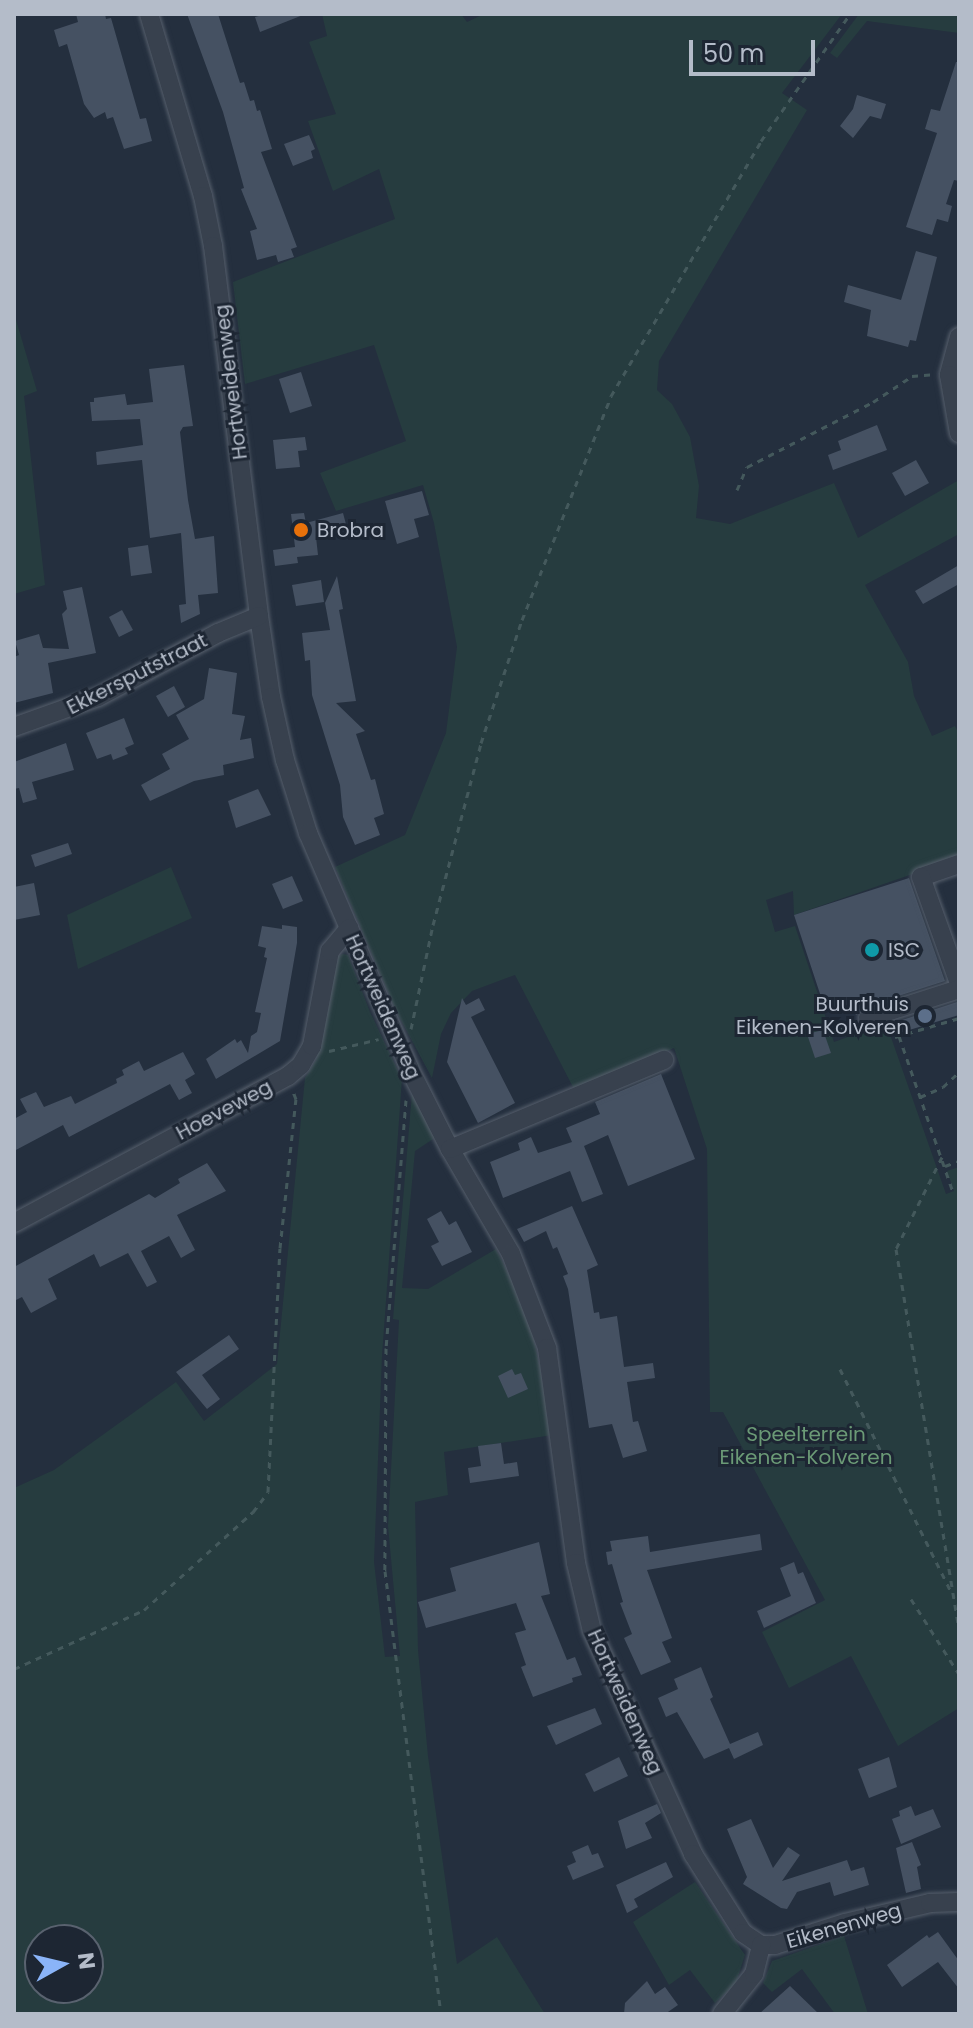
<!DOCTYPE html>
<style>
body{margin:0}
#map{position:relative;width:973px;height:2028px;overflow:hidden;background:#242f3e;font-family:Poppins,sans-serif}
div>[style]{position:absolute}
.green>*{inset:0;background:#263c3f}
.building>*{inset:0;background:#455162}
.path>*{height:3px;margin-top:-1.5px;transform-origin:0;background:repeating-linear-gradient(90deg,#44595c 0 6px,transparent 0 12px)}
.roads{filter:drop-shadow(0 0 2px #565f6c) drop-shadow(0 0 2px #565f6c)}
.minor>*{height:18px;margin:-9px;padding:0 9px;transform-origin:9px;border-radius:9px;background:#38414e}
.dots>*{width:22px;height:22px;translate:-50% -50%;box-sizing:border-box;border:4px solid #1d2633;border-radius:50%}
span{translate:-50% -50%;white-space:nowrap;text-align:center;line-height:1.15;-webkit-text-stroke:6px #1d2633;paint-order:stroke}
.street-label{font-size:20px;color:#b4bcc9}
.poi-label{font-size:20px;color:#b4bcc9}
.left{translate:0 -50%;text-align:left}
.right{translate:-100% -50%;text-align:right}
.park-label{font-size:20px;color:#6b9a76}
.frame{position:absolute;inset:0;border:16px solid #b4bcc9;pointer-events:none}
.north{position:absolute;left:24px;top:1924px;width:80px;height:80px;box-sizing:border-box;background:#1d2633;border:2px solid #59626f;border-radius:50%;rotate:82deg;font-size:22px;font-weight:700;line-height:32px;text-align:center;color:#b4bcc9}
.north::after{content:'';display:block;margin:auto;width:28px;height:36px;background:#8ab4f8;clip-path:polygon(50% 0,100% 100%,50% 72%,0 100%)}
.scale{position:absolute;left:689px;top:40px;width:126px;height:36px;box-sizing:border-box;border:4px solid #b4bcc9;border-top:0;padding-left:10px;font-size:24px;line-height:28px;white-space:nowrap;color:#b4bcc9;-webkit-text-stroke:6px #1d2633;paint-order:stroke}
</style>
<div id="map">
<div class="green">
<div style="clip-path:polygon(322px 14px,461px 14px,467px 22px,484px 14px,842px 14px,782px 93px,807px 110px,659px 361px,657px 390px,672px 404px,690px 437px,699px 486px,696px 518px,730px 524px,834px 483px,858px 538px,959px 480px,959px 534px,865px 585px,908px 662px,914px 696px,932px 736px,955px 726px,959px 734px,959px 858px,794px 915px,793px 891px,766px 900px,775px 932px,795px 926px,834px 1042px,886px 1023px,946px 1194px,954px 1191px,947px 1171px,959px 1167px,959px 1708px,898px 1746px,851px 1656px,789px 1688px,762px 1632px,825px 1600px,723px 1412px,710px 1412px,707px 1149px,674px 1048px,575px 1091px,515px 975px,472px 991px,451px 1013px,441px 1034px,432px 1078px,396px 1011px,335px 867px,405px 835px,446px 733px,457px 647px,434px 523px,423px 485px,336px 511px,320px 473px,406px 441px,374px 345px,245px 384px,233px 282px,395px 219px,379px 169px,333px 191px,308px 121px,336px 114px,309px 42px,327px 36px)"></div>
<div style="clip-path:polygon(859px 14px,959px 14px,959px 33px,867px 21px,837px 58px,830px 53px)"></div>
<div style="clip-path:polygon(14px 313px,37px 391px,24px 396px,45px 585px,14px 594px)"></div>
<div style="clip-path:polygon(171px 867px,192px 918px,78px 969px,67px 915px)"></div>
<div style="clip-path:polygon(evenodd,343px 954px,348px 955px,370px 1012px,402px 1079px,382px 1356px,374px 1562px,385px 1657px,400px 1656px,388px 1526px,399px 1320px,393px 1319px,412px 1093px,436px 1137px,415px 1151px,402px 1288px,428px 1289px,496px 1249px,528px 1313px,548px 1404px,552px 1435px,444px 1452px,448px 1495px,415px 1502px,418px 1650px,428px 1756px,457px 1964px,497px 1937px,545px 2014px,14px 2014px,14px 1488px,54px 1470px,176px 1382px,204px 1421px,277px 1364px,305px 1078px,316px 1060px,337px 957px,343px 954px,40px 1940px,88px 1940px,88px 1988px,40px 1988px,40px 1940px)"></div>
<div style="clip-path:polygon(695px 1882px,745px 1955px,736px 1983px,715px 2003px,690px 1970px,669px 1985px,633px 1922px)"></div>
<div style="clip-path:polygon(844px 1936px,868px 2014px,835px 2014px,802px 1969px,772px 1992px,763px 1983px,772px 1961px)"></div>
</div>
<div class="building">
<div style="clip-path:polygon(76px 14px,105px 14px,106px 19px,111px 18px,140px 119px,146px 118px,152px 141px,124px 149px,113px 117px,107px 119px,105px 112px,94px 118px,84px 104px,67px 44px,59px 47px,54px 30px,78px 22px)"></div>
<div style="clip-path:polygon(187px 14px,218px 14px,240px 83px,244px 82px,250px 101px,254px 100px,257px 111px,260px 110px,272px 149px,261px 152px,297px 247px,291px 249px,294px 257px,278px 262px,276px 255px,257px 260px,250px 231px,257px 229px,241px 189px,244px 188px,223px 112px)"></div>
<div style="clip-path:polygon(266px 14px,303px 14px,303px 15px,260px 32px,255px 17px)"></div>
<div style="clip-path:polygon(956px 62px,959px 62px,959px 181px,954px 180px,946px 204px,952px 206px,948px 222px,937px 219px,932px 235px,906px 227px,937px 133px,925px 129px,931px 109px,940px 111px)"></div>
<div style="clip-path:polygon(857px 95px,886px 104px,881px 119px,870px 116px,853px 138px,840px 126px,853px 109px)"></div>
<div style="clip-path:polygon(309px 135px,315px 149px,311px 151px,313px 158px,293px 166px,284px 144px)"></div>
<div style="clip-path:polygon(916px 251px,937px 257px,916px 341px,910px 340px,908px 347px,867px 336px,871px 310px,844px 302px,848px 285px,901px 300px)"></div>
<div style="clip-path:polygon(184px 365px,193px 426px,183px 427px,180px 432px,188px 500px,195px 539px,214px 536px,218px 593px,198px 595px,200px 614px,181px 623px,179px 605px,186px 604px,181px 533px,150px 538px,142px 460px,97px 465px,96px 452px,143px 445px,140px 419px,92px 421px,90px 402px,94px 402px,94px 398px,125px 394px,127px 405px,153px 402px,149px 369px)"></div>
<div style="clip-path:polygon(301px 372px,312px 406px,290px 413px,279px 379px)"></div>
<div style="clip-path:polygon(877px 425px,887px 450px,833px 470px,828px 455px,841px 450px,838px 441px)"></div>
<div style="clip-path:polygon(305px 437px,307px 450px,298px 451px,300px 467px,276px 469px,273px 440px)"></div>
<div style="clip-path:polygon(916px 460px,929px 483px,905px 496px,892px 473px)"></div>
<div style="clip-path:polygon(422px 491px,429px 515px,414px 519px,419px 537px,397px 544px,385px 501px)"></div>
<div style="clip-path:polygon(304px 513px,306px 523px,343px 513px,347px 528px,316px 537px,318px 555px,297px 557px,298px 563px,275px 566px,273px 550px,295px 547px,291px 514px)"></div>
<div style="clip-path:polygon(148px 545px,152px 573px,131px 576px,128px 548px)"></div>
<div style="clip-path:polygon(959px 565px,959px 584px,923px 604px,915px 591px)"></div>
<div style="clip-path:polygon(337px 576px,343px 609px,339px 610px,356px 701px,336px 703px,365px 731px,356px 734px,371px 780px,375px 779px,384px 814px,374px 818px,380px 835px,355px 845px,343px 817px,340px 785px,312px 695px,310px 660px,305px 661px,302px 633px,330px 630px,325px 603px)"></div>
<div style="clip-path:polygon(321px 580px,324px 602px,296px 606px,292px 585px)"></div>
<div style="clip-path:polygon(82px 587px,96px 653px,48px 663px,53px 693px,14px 703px,14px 657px,19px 655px,15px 641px,39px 634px,43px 648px,69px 649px,62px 614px,67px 609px,63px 591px)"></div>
<div style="clip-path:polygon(122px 610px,133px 630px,119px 637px,109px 617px)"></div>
<div style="clip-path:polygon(209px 668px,237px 673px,232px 714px,245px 716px,240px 740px,251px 738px,254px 758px,223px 765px,224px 775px,194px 781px,150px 801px,141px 785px,170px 769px,162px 754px,189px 739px,176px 715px,204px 699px)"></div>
<div style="clip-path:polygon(174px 686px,185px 707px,168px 717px,156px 696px)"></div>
<div style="clip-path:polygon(124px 718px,134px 744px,125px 748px,128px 754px,113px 760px,111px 754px,97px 759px,86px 733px)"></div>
<div style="clip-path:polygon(66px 743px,74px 770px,32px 782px,37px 799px,23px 803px,19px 788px,14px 789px,14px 762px)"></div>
<div style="clip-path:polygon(258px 789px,271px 815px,236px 828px,228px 801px)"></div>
<div style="clip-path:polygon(68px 843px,72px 854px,35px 867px,31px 855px)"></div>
<div style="clip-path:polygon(292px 876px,303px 901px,283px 909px,272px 884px)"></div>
<div style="clip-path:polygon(909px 878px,945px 981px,864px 1007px,856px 1015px,853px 1003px,826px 1012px,794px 915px)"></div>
<div style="clip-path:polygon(34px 883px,40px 915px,14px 920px,14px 887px)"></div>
<div style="clip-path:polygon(282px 925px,297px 927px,297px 943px,280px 1041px,216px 1079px,206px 1059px,235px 1039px,237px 1043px,241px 1040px,248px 1053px,251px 1036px,257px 1032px,261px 1013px,255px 1012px,267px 958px,264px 957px,266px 948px,258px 946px,262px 926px,282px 929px)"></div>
<div style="clip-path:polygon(462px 998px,466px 1005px,479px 998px,485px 1010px,471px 1017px,515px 1103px,478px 1123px,447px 1062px)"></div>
<div style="clip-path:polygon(957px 1002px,959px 1015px,896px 1034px,893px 1023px)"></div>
<div style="clip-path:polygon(823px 1030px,831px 1053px,815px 1058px,807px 1034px)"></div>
<div style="clip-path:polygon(183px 1052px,195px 1074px,185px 1080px,192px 1093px,179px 1100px,170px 1084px,69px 1137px,63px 1125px,14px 1151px,14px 1119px,27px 1112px,20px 1099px,36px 1092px,44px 1107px,71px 1096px,75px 1104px,117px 1083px,116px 1079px,124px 1075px,122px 1070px,139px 1061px,144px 1071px)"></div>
<div style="clip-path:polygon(661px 1074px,695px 1159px,628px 1186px,608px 1135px,584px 1146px,603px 1194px,582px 1202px,570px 1171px,503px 1198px,490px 1162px,520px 1150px,518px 1143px,531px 1137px,538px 1153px,572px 1142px,566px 1128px,600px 1114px,595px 1102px)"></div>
<div style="clip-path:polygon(207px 1163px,226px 1191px,177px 1215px,195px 1250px,181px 1258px,169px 1236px,141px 1251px,157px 1282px,147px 1287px,128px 1253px,100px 1267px,94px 1254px,48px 1279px,57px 1299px,31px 1313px,22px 1297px,14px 1301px,14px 1267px,149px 1194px,155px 1198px,180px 1183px,178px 1179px)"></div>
<div style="clip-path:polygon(572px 1206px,598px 1265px,587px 1270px,594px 1313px,599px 1312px,600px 1319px,617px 1316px,624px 1367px,653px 1363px,655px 1378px,627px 1382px,633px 1422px,638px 1421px,647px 1451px,623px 1458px,612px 1424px,589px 1428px,568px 1289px,563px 1276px,568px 1274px,557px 1247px,553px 1249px,546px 1231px,524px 1242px,517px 1229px)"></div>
<div style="clip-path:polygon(441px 1211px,449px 1225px,456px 1221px,472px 1252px,442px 1266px,431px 1246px,439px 1242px,427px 1219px)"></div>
<div style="clip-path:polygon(229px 1335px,239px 1349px,202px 1375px,220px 1399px,207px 1409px,176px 1372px)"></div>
<div style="clip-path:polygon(512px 1369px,515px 1375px,521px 1373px,528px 1389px,508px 1398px,498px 1376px)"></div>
<div style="clip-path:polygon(501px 1443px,504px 1464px,517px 1462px,519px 1476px,470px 1483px,468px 1468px,481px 1466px,478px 1446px)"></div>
<div style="clip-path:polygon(760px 1534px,762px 1550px,647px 1570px,672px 1638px,662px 1642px,671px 1662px,641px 1675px,624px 1638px,632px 1634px,620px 1603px,623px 1602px,612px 1564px,608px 1565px,606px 1552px,612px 1551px,610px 1541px,648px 1536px,650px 1552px)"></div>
<div style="clip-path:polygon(539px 1542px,550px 1594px,541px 1596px,567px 1660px,575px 1657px,582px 1675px,572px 1678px,573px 1682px,533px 1697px,521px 1667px,526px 1665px,515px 1633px,526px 1630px,516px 1603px,426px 1628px,418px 1602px,456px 1591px,450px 1568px)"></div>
<div style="clip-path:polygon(794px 1562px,798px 1574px,803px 1572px,816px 1603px,764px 1628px,757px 1611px,791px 1596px,780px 1568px)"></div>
<div style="clip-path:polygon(701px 1667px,713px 1697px,710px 1699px,730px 1744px,758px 1732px,763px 1745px,734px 1759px,729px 1748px,704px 1759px,677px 1712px,666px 1717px,658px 1698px,678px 1689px,674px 1679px)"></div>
<div style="clip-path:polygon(595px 1708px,602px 1724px,556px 1745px,547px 1726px)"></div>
<div style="clip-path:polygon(619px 1757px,628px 1776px,594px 1792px,585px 1774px)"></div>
<div style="clip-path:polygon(889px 1757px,897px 1787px,869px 1798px,858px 1769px)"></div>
<div style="clip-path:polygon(657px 1804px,661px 1813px,645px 1823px,652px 1838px,626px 1849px,618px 1821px)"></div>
<div style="clip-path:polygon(911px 1806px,915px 1816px,933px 1809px,941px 1827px,901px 1844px,892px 1819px,900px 1816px,899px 1811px)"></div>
<div style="clip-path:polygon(751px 1819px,773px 1868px,788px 1847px,800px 1855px,782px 1881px,847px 1860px,851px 1871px,864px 1867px,869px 1885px,834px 1896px,830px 1882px,797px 1892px,787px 1909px,781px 1908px,743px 1884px,747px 1877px,727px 1829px)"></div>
<div style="clip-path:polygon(912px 1842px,921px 1865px,917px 1867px,921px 1889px,906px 1893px,896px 1848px)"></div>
<div style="clip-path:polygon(588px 1845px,592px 1855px,598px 1853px,604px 1867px,573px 1880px,567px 1866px,576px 1862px,572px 1852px)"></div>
<div style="clip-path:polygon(666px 1862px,673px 1877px,634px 1899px,638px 1907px,627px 1913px,616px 1885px)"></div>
<div style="clip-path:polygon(938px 1932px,959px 1961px,959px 1989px,938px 1962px,902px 1987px,887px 1965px,927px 1935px,929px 1938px)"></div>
<div style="clip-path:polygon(647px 1981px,655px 1994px,665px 1987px,678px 2005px,665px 2014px,624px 2014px,625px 2003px)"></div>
<div style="clip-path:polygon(790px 1986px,819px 2014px,759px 2014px)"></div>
</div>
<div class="path">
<div style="left:737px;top:490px;width:25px;rotate:-67deg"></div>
<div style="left:747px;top:467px;width:142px;rotate:-27.3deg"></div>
<div style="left:873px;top:402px;width:47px;rotate:-33.7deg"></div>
<div style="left:912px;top:376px;width:21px;rotate:-5deg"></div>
<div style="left:892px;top:1027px;width:10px;rotate:73deg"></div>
<div style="left:895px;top:1037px;width:67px;rotate:-16.5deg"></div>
<div style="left:411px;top:1029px;width:106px;rotate:-78.1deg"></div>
<div style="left:433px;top:925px;width:188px;rotate:-75.2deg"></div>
<div style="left:481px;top:743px;width:130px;rotate:-71.6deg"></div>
<div style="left:522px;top:620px;width:241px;rotate:-68.3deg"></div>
<div style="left:611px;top:396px;width:296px;rotate:-59.5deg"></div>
<div style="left:761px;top:141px;width:155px;rotate:-55deg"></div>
<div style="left:828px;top:1035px;width:28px;rotate:-23deg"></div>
<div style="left:899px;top:1036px;width:165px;rotate:70.9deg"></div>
<div style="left:329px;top:1051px;width:51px;rotate:-13.5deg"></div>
<div style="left:920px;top:1097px;width:25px;rotate:-23deg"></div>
<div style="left:943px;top:1087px;width:22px;rotate:-43deg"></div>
<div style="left:406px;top:1100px;width:249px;rotate:94.6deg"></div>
<div style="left:386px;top:1348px;width:223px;rotate:90.3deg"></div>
<div style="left:385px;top:1571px;width:447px;rotate:82.8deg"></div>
<div style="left:942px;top:1157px;width:103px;rotate:116.6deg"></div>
<div style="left:896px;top:1249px;width:384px;rotate:80.6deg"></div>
<div style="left:945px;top:1166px;width:15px;rotate:-20deg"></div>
<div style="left:840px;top:1369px;width:251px;rotate:63.5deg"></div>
<div style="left:911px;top:1599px;width:89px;rotate:57.4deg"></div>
<div style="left:14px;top:1669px;width:143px;rotate:-24.4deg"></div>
<div style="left:144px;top:1610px;width:147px;rotate:-42deg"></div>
<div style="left:253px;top:1512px;width:25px;rotate:-53deg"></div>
<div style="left:268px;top:1492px;width:244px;rotate:-87.2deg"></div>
<div style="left:280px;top:1248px;width:150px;rotate:-83.9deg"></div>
<div style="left:296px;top:1099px;width:9px;rotate:-111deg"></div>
</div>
<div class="roads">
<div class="minor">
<div style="left:149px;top:14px;width:190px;rotate:73.5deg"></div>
<div style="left:203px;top:196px;width:51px;rotate:78.7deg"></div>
<div style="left:213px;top:246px;width:373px;rotate:82.9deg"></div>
<div style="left:259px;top:616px;width:82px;rotate:81.6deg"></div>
<div style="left:271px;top:697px;width:65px;rotate:77.5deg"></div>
<div style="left:285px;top:760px;width:77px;rotate:72.5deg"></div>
<div style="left:308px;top:833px;width:256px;rotate:66.7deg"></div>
<div style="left:409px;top:1068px;width:91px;rotate:63.2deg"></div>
<div style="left:450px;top:1149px;width:121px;rotate:59.8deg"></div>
<div style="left:511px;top:1254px;width:101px;rotate:69deg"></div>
<div style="left:547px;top:1348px;width:217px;rotate:82.3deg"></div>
<div style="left:576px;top:1563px;width:70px;rotate:76.8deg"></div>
<div style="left:592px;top:1631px;width:245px;rotate:65.6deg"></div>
<div style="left:693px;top:1854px;width:93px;rotate:57.7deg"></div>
<div style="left:743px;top:1933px;width:22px;rotate:34deg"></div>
<div style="left:761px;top:1945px;width:14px"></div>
<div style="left:775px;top:1945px;width:73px;rotate:-17.4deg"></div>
<div style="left:845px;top:1923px;width:87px;rotate:-13.2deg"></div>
<div style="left:930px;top:1903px;width:29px;rotate:-2deg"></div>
<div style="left:959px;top:337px;width:39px;rotate:105deg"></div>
<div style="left:949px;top:375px;width:59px;rotate:80.2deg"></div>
<div style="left:14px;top:727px;width:89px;rotate:-19.7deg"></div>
<div style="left:98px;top:697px;width:136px;rotate:-28.1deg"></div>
<div style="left:218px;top:633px;width:44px;rotate:-22.5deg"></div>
<div style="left:959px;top:864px;width:40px;rotate:161.1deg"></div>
<div style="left:921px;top:877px;width:113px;rotate:70.3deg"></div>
<div style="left:868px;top:1018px;width:96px;rotate:-17.7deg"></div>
<div style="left:450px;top:1149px;width:232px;rotate:-22.6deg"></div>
<div style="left:14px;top:1223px;width:311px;rotate:-28.2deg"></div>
<div style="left:288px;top:1076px;width:17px;rotate:-40deg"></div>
<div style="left:301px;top:1065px;width:22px;rotate:-60deg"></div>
<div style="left:312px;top:1046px;width:97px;rotate:-79.3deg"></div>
<div style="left:330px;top:951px;width:30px;rotate:-50deg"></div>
<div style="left:722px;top:2014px;width:51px;rotate:-51.3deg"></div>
<div style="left:754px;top:1974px;width:30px;rotate:-76deg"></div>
</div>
</div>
<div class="dots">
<div style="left:301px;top:530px;background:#e8710a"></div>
<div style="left:872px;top:950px;background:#0f9aa8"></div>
<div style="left:925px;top:1016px;background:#5c6f8a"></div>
</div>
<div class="street-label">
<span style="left:231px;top:382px;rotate:-97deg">Hortweidenweg</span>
<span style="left:137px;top:674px;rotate:-27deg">Ekkersputstraat</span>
<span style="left:383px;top:1007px;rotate:66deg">Hortweidenweg</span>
<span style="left:224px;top:1110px;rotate:-28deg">Hoeveweg</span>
<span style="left:625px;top:1702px;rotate:66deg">Hortweidenweg</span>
<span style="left:844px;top:1926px;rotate:-16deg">Eikenenweg</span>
</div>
<div class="poi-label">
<span class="left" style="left:317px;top:530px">Brobra</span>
<span class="left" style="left:888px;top:950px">ISC</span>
<span class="right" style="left:909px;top:1016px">Buurthuis<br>Eikenen-Kolveren</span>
</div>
<div class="park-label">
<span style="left:806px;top:1446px">Speelterrein<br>Eikenen-Kolveren</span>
</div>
<div class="frame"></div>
<div class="north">N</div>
<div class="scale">50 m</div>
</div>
